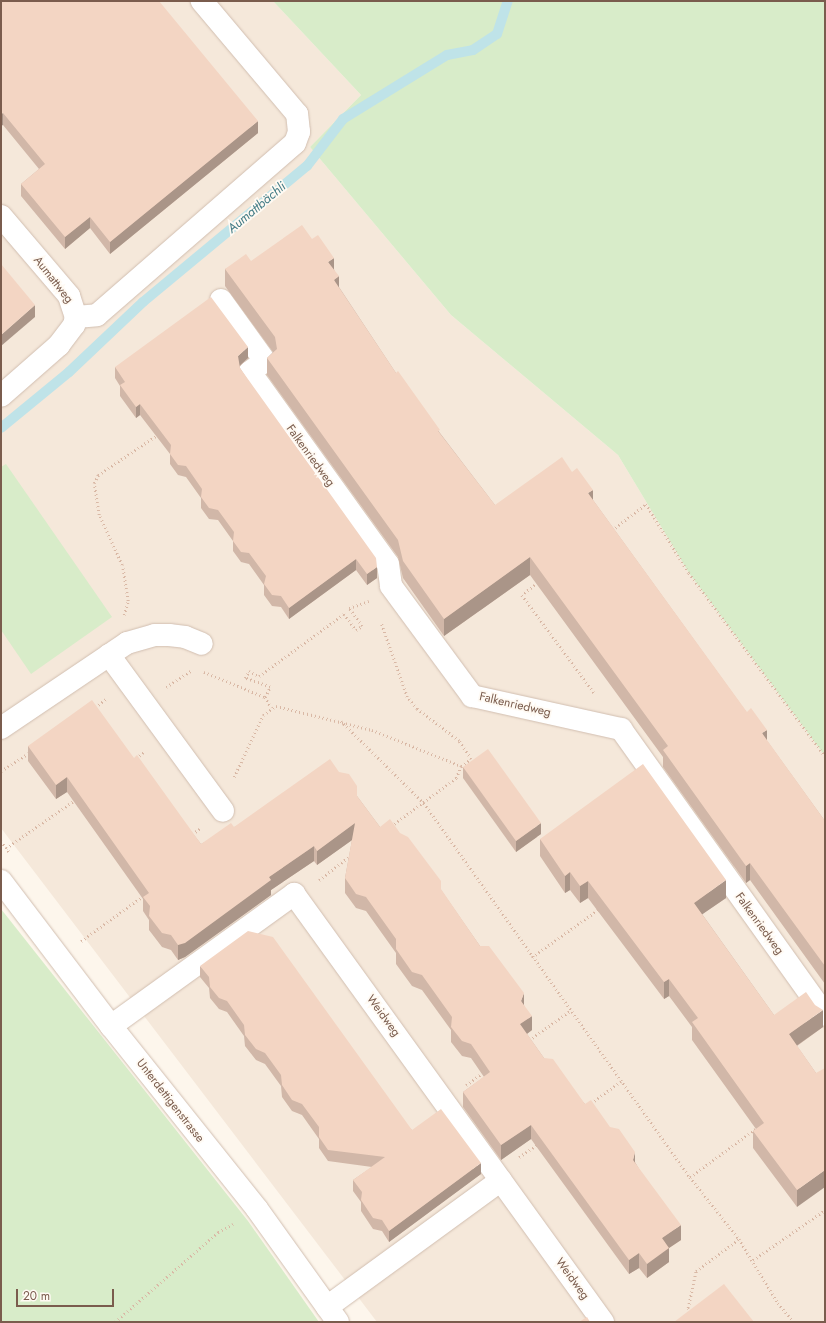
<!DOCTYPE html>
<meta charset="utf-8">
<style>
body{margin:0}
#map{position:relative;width:826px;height:1323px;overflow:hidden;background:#fdf6ec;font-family:Jost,sans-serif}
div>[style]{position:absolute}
.residential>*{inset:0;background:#f5e8da}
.green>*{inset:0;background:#d8ecc9}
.stream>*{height:10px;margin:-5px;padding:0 5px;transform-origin:5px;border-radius:5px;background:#bfe3e8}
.path>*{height:2.5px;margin-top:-1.25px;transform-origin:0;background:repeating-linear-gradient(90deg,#d9b8a5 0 1px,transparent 0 4px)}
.roads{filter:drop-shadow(0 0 1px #d1beb0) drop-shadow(0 0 1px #d1beb0)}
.minor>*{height:22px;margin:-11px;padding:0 11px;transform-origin:11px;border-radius:11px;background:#fff}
.wall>*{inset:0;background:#d1b7a8}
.shaded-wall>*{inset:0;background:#aa9588}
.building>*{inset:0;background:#f3d5c3}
span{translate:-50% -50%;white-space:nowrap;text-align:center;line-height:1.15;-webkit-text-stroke:3.5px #fffaf3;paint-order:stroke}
.street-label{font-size:12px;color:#7a5c4d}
.water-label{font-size:13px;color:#437c86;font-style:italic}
.frame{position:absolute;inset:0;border:2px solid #7a5c4d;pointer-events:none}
.scale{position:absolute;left:16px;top:1289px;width:98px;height:18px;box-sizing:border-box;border:2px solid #7a5c4d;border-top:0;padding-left:5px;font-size:12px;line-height:14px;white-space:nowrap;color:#7a5c4d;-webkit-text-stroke:3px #fffaf3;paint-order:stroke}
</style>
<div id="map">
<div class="residential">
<div style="clip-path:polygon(1px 1px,273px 1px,361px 95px,310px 147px,451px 315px,618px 455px,689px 573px,825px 756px,825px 1322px,377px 1322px,1px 828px)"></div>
</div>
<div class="green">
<div style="clip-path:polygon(273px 1px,825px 1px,825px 756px,689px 573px,618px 455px,451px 315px,310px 147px,361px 95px)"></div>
<div style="clip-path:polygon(6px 464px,112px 617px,31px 674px,1px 630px,1px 467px)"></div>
<div style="clip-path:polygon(1px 909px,248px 1221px,319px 1322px,1px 1322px)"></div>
</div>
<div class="stream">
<div style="left:1px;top:428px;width:88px;rotate:-39.5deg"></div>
<div style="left:69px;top:372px;width:102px;rotate:-43.4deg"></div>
<div style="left:143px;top:302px;width:213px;rotate:-39.7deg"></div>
<div style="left:307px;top:166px;width:59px;rotate:-52.5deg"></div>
<div style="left:343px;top:119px;width:122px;rotate:-31.6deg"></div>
<div style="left:447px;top:55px;width:26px;rotate:-11deg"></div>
<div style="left:473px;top:50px;width:29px;rotate:-34deg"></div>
<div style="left:497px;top:34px;width:35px;rotate:-72deg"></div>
</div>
<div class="path">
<div style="left:612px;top:530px;width:43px;rotate:-37.4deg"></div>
<div style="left:646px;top:504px;width:81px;rotate:58.1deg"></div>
<div style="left:689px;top:573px;width:228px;rotate:53.4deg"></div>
<div style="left:538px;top:583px;width:20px;rotate:143deg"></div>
<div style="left:522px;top:595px;width:123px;rotate:53.6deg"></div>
<div style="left:124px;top:615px;width:15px;rotate:-74deg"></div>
<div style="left:128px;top:601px;width:36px;rotate:-99deg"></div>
<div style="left:122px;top:565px;width:55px;rotate:-114.7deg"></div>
<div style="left:99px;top:515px;width:32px;rotate:-99deg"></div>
<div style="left:94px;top:483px;width:9px;rotate:-63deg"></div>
<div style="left:98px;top:475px;width:71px;rotate:-34.1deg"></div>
<div style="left:204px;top:672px;width:66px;rotate:22.3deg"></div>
<div style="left:265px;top:697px;width:12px;rotate:59deg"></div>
<div style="left:166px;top:687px;width:31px;rotate:-33deg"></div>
<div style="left:265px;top:697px;width:11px;rotate:-63deg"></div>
<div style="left:270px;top:687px;width:27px;rotate:-160deg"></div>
<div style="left:245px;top:678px;width:8px;rotate:-60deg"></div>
<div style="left:249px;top:671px;width:11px;rotate:27deg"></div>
<div style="left:259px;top:676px;width:105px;rotate:-36.1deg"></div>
<div style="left:344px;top:614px;width:20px;rotate:53deg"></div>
<div style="left:356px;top:630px;width:7px;rotate:-34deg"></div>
<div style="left:362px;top:626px;width:22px;rotate:-126deg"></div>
<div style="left:349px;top:608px;width:21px;rotate:-19deg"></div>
<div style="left:95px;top:707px;width:14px;rotate:-36deg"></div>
<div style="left:341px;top:721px;width:117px;rotate:44.7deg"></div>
<div style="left:424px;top:803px;width:459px;rotate:54.6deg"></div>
<div style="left:690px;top:1177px;width:79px;rotate:51.7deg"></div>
<div style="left:739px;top:1239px;width:75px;rotate:58.6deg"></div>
<div style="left:778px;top:1303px;width:25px;rotate:50deg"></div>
<div style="left:136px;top:758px;width:11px;rotate:-38deg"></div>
<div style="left:1px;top:771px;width:35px;rotate:-33deg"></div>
<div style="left:234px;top:777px;width:68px;rotate:-64.9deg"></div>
<div style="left:263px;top:715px;width:16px;rotate:-35deg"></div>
<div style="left:276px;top:706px;width:99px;rotate:14deg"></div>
<div style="left:372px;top:730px;width:96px;rotate:22deg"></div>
<div style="left:461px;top:766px;width:12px;rotate:-35deg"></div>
<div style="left:471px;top:759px;width:22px;rotate:-124deg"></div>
<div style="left:459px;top:741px;width:53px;rotate:-142.7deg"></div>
<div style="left:417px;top:709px;width:16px;rotate:-130deg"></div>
<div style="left:407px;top:697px;width:78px;rotate:-109.4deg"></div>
<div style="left:391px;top:826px;width:81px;rotate:-36.4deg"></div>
<div style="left:456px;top:778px;width:13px;rotate:-67deg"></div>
<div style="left:192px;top:834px;width:11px;rotate:-34deg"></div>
<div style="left:1px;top:841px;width:15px;rotate:53deg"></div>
<div style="left:6px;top:848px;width:84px;rotate:-34.8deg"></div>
<div style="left:319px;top:880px;width:41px;rotate:-38deg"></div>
<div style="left:81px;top:941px;width:77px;rotate:-36deg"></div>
<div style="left:532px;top:957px;width:82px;rotate:-35.6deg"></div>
<div style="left:529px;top:1040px;width:50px;rotate:-35.3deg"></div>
<div style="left:466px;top:1085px;width:22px;rotate:-36deg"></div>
<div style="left:591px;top:1103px;width:37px;rotate:-36deg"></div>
<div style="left:519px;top:1157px;width:23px;rotate:-34deg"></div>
<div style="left:690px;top:1177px;width:81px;rotate:-36.4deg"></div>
<div style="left:753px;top:1260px;width:88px;rotate:-34.8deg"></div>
<div style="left:691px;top:1312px;width:5px;rotate:-127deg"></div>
<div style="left:688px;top:1308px;width:38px;rotate:-78deg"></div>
<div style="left:696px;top:1271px;width:54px;rotate:-36.7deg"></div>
<div style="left:115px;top:1322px;width:137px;rotate:-41.1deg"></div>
<div style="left:218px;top:1232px;width:17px;rotate:-28deg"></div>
</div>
<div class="roads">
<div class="minor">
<div style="left:1px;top:216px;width:105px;rotate:49.6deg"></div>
<div style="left:69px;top:296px;width:22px;rotate:72deg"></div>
<div style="left:76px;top:317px;width:8px;rotate:104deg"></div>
<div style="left:74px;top:325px;width:25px;rotate:127deg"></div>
<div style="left:59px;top:345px;width:77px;rotate:138.7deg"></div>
<div style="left:221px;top:300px;width:75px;rotate:54.2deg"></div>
<div style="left:265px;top:361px;width:19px;rotate:144deg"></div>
<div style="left:250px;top:372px;width:236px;rotate:54.3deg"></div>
<div style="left:388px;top:564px;width:22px;rotate:82deg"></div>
<div style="left:391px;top:586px;width:137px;rotate:53.6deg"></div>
<div style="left:472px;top:696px;width:153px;rotate:12.5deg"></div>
<div style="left:621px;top:729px;width:351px;rotate:54.5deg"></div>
<div style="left:76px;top:317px;width:21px;rotate:-5deg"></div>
<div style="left:97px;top:315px;width:262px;rotate:-41deg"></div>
<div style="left:295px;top:143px;width:12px;rotate:-70deg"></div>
<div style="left:299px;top:132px;width:18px;rotate:-96deg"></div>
<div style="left:297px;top:114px;width:148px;rotate:-130.1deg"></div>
<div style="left:109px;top:655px;width:193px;rotate:53.8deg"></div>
<div style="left:1px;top:728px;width:152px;rotate:-34deg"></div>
<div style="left:127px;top:643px;width:29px;rotate:-16deg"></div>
<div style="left:155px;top:635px;width:14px"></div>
<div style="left:169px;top:635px;width:16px;rotate:7deg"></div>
<div style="left:185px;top:637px;width:18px;rotate:22deg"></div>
<div style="left:1px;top:881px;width:182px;rotate:52.8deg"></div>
<div style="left:111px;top:1026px;width:234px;rotate:51.4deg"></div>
<div style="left:257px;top:1209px;width:139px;rotate:54.4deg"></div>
<div style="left:111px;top:1026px;width:226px;rotate:-35.8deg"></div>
<div style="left:294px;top:894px;width:528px;rotate:54.17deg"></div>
<div style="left:327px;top:1307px;width:215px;rotate:-36.1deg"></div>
</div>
</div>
<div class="wall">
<div style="clip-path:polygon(1px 1px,258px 133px,110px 254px,90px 228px,65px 249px,21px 196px,21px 184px,39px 169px,3px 125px)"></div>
<div style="clip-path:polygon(251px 261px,334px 269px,339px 287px,396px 373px,440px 433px,495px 505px,593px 500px,825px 821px,825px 984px,750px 880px,746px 883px,663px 767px,663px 757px,530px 575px,444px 636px,403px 578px,398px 557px,267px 375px,267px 358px,273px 352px,225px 286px,225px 269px)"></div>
<div style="clip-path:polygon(248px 358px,240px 366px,240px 368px,377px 578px,367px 585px,356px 570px,289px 619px,281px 607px,272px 606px,264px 595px,264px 585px,249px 564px,241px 562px,233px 551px,233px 541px,218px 520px,209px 519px,201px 508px,201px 498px,186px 477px,178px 475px,170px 464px,170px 454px,140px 415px,136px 418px,120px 396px,120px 386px,115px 378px,115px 367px)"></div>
<div style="clip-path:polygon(28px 746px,134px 758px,201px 844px,234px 827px,357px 796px,380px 827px,441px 890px,480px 946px,524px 1005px,532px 1030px,527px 1034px,544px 1058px,585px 1104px,635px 1162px,681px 1240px,669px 1248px,669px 1262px,647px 1278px,639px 1268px,629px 1274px,531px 1139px,501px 1160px,463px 1107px,463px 1092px,484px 1077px,471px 1058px,462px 1056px,451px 1042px,451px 1030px,422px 990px,412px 986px,396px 964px,396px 953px,366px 911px,356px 908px,345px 893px,345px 878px,352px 840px,317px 865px,314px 861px,271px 890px,271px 895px,185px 957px,178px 960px,171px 950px,162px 947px,149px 930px,149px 920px,143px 911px,143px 899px,67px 792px,56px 799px,28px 761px)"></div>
<div style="clip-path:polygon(463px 767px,541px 834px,516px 852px,463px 778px)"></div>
<div style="clip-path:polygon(540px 839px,726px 898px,702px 914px,774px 1015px,823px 1027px,797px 1046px,816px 1073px,797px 1207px,753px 1148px,753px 1131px,756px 1129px,692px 1040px,692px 1027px,669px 996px,664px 999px,588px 898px,580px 903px,570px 890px,565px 893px,540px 856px)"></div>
<div style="clip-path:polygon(200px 966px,412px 1130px,481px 1174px,389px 1242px,382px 1231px,373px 1229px,361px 1211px,361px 1202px,353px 1191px,353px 1180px,372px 1167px,328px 1161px,319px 1148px,319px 1139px,302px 1115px,292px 1111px,282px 1097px,281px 1086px,265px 1064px,256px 1060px,245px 1046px,244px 1036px,227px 1012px,219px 1009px,210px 998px,209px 988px,200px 977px)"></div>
</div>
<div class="shaded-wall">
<div style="clip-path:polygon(3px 113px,3px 125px,1px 126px,1px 114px)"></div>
<div style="clip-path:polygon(258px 121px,258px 133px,110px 254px,110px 242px)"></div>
<div style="clip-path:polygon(90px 217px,90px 228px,65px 249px,65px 237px)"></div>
<div style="clip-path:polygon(334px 258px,334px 275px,328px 262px)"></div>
<div style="clip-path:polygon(339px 276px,339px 293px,334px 280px)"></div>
<div style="clip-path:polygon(35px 305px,35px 317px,1px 346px,1px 335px)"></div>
<div style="clip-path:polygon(248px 347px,248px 358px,238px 367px,238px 356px)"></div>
<div style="clip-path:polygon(140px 404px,140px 415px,136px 418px,136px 407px)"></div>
<div style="clip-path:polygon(593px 490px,593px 507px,588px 493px)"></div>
<div style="clip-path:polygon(530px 557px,530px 575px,444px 636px,444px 619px)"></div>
<div style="clip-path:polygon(356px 559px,356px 570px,289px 619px,289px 608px)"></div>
<div style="clip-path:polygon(377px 567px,377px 578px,367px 585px,367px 574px)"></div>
<div style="clip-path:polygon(767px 730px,767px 747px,762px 733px)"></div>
<div style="clip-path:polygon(67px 777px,67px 792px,56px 799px,56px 785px)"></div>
<div style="clip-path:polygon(355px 823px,355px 838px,317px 865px,317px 851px)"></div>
<div style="clip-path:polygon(541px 823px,541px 834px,516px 852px,516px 841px)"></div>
<div style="clip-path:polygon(314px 846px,314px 861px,271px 890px,271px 895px,185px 957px,178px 960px,178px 945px,269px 877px)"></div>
<div style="clip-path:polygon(750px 863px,750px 880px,746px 883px,746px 866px)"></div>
<div style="clip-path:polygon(570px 872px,570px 890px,565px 893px,565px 876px)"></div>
<div style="clip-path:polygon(726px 880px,726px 898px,694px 920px,694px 903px)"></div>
<div style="clip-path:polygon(588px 881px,588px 898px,580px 903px,580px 886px)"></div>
<div style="clip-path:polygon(669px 979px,669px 996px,664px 999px,664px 982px)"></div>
<div style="clip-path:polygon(524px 993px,524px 1007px,521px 1001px)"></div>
<div style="clip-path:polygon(823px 1010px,823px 1027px,789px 1051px,789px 1034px)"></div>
<div style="clip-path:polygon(532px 1016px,532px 1030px,520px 1039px,520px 1024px)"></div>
<div style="clip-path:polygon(531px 1125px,531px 1139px,501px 1160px,501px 1145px)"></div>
<div style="clip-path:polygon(635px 1152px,635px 1166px,633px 1160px)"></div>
<div style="clip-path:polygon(481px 1163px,481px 1174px,389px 1242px,389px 1231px)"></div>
<div style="clip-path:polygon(825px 1170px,825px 1187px,797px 1207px,797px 1190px)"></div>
<div style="clip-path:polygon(681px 1225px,681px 1240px,669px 1248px,669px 1262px,647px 1278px,647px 1264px,662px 1238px)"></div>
<div style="clip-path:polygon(639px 1253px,639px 1268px,629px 1274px,629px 1260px)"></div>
</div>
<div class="building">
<div style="clip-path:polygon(1px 1px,159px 1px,258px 121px,110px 242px,90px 217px,65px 237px,21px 184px,45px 164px,3px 113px,1px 114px)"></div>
<div style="clip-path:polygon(302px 225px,312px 239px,318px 235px,334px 258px,328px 262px,339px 276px,334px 280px,396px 373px,398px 371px,440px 430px,438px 431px,495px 505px,562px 457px,572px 472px,577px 468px,593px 490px,588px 493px,747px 712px,751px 708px,767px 730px,762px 733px,825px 821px,825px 966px,750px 863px,746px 866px,663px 750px,668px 746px,530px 557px,444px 619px,403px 561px,398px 540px,267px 358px,277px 349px,275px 337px,225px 269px,246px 254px,251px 261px)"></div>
<div style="clip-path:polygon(1px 264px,35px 305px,1px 335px)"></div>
<div style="clip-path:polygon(211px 297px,248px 347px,238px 356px,240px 368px,376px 558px,377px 567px,367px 574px,356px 559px,289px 608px,281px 596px,272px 595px,264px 584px,266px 576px,249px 553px,241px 552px,233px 541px,234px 532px,218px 510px,209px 508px,201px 497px,202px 489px,186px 466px,178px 465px,170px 454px,171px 445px,140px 404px,136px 407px,120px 385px,125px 382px,115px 367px)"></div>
<div style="clip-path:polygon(92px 700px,134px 758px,137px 755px,201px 844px,231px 823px,234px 827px,330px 759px,339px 772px,349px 774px,357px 786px,357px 796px,380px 827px,390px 819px,400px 833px,408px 837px,441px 881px,441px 889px,480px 946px,489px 946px,524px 993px,521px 1001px,532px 1016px,520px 1024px,544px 1058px,553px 1059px,585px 1104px,591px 1100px,610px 1127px,619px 1129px,635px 1152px,633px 1160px,681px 1225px,662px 1238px,669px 1248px,647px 1264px,639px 1253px,629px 1260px,531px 1125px,501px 1145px,463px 1092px,490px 1072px,471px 1044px,462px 1041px,451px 1027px,452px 1017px,422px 975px,412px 972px,396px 949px,396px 939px,366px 897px,356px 894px,345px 878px,355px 823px,317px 851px,314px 846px,269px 877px,271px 880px,185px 943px,178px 945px,171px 935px,162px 933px,149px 916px,150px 906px,143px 897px,149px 893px,67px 777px,56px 785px,28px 746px)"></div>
<div style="clip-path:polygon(488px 749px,541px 823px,516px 841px,463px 767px)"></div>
<div style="clip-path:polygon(643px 764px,726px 880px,694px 903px,774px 1015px,806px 992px,815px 1005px,823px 1010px,789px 1034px,816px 1073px,825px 1068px,825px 1170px,797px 1190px,753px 1131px,764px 1123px,692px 1022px,698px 1018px,669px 979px,664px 982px,588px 881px,580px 886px,570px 872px,565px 876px,540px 839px)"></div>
<div style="clip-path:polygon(248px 931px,273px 937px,412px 1130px,441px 1109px,481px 1163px,389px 1231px,382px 1220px,373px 1218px,361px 1200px,362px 1192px,353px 1180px,385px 1157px,328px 1150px,319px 1137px,319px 1127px,302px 1104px,292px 1100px,282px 1085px,281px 1075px,265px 1053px,256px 1049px,245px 1035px,244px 1025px,227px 1001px,219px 998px,210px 987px,209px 977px,200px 966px)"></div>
<div style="clip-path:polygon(724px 1284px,754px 1322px,674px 1322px)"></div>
<div style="clip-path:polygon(587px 1317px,590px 1322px,579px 1322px)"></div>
</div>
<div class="street-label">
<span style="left:53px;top:280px;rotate:52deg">Aumattweg</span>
<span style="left:310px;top:456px;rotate:54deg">Falkenriedweg</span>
<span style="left:515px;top:705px;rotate:13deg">Falkenriedweg</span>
<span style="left:759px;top:924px;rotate:54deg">Falkenriedweg</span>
<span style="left:383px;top:1016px;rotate:54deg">Weidweg</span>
<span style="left:170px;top:1101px;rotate:52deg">Unterdettigenstrasse</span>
<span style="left:572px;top:1279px;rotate:54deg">Weidweg</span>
</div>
<div class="water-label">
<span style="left:257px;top:208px;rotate:-40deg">Aumattbächli</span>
</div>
<div class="frame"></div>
<div class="scale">20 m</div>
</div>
